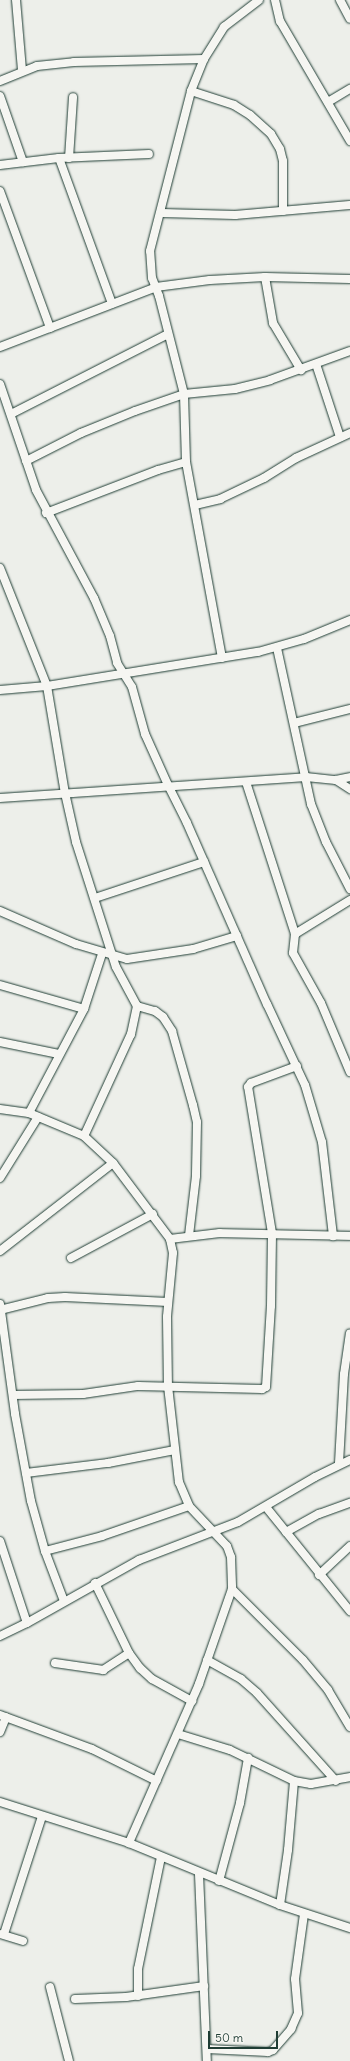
<!DOCTYPE html>
<style>
body{margin:0}
#map{position:relative;width:350px;height:2061px;overflow:hidden;background:#edefea;font-family:Delius,sans-serif}
div>[style]{position:absolute}
.roads{filter:drop-shadow(0 0 1px #1f3d34) drop-shadow(0 0 1px #1f3d34)}
.minor>*{height:8px;margin:-4px;padding:0 4px;transform-origin:4px;border-radius:4px;background:#f6f6f2}
span{translate:-50% -50%;white-space:nowrap;text-align:center;line-height:1.15;-webkit-text-stroke:4px #f6f6f2;paint-order:stroke}
.scale{position:absolute;left:208px;top:2031px;width:70px;height:18px;box-sizing:border-box;border:2px solid #1f3d34;border-top:0;padding-left:5px;font-size:12px;line-height:14px;white-space:nowrap;color:#1f3d34;-webkit-text-stroke:3px #f6f6f2;paint-order:stroke}
</style>
<div id="map">
<div class="roads">
<div class="minor">
<div style="left:16px;top:0;width:70px;rotate:85.1deg"></div>
<div style="left:275px;top:0;width:22px;rotate:77deg"></div>
<div style="left:280px;top:21px;width:139px;rotate:59.7deg"></div>
<div style="left:340px;top:0;width:21px;rotate:62deg"></div>
<div style="left:0;top:81px;width:40px;rotate:-22deg"></div>
<div style="left:37px;top:66px;width:37px;rotate:-6deg"></div>
<div style="left:74px;top:62px;width:130px;rotate:-1.3deg"></div>
<div style="left:191px;top:91px;width:45px;rotate:18deg"></div>
<div style="left:234px;top:105px;width:19px;rotate:32deg"></div>
<div style="left:250px;top:115px;width:28px;rotate:42deg"></div>
<div style="left:271px;top:134px;width:17px;rotate:59deg"></div>
<div style="left:280px;top:149px;width:12px;rotate:76deg"></div>
<div style="left:283px;top:161px;width:50px;rotate:90deg"></div>
<div style="left:0;top:96px;width:70px;rotate:70.8deg"></div>
<div style="left:328px;top:102px;width:26px;rotate:-31deg"></div>
<div style="left:59px;top:158px;width:155px;rotate:70deg"></div>
<div style="left:69px;top:158px;width:61px;rotate:-86.2deg"></div>
<div style="left:0;top:165px;width:59px;rotate:-6.8deg"></div>
<div style="left:59px;top:158px;width:90px;rotate:-2.5deg"></div>
<div style="left:0;top:191px;width:146px;rotate:69.9deg"></div>
<div style="left:162px;top:213px;width:73px;rotate:1.6deg"></div>
<div style="left:235px;top:215px;width:115px;rotate:-5deg"></div>
<div style="left:265px;top:277px;width:47px;rotate:80.1deg"></div>
<div style="left:273px;top:323px;width:55px;rotate:59.2deg"></div>
<div style="left:0;top:347px;width:167px;rotate:-21deg"></div>
<div style="left:156px;top:287px;width:54px;rotate:-7.4deg"></div>
<div style="left:210px;top:280px;width:55px;rotate:-3.1deg"></div>
<div style="left:265px;top:277px;width:85px;rotate:1.3deg"></div>
<div style="left:316px;top:364px;width:77px;rotate:71.8deg"></div>
<div style="left:0;top:384px;width:112px;rotate:71.2deg"></div>
<div style="left:36px;top:490px;width:123px;rotate:61.8deg"></div>
<div style="left:94px;top:598px;width:41px;rotate:67.2deg"></div>
<div style="left:110px;top:636px;width:28px;rotate:75deg"></div>
<div style="left:117px;top:663px;width:28px;rotate:58deg"></div>
<div style="left:132px;top:687px;width:49px;rotate:74.5deg"></div>
<div style="left:145px;top:734px;width:56px;rotate:65.7deg"></div>
<div style="left:168px;top:785px;width:42px;rotate:63.4deg"></div>
<div style="left:187px;top:823px;width:198px;rotate:66.2deg"></div>
<div style="left:267px;top:1004px;width:89px;rotate:64.9deg"></div>
<div style="left:305px;top:1085px;width:59px;rotate:73.4deg"></div>
<div style="left:322px;top:1142px;width:95px;rotate:83.3deg"></div>
<div style="left:11px;top:414px;width:176px;rotate:-27deg"></div>
<div style="left:26px;top:461px;width:62px;rotate:-27deg"></div>
<div style="left:81px;top:433px;width:58px;rotate:-22.2deg"></div>
<div style="left:135px;top:411px;width:52px;rotate:-19.1deg"></div>
<div style="left:184px;top:394px;width:51px;rotate:-5.6deg"></div>
<div style="left:235px;top:389px;width:36px;rotate:-14deg"></div>
<div style="left:270px;top:380px;width:85px;rotate:-19.9deg"></div>
<div style="left:195px;top:505px;width:26px;rotate:-13deg"></div>
<div style="left:220px;top:499px;width:49px;rotate:-25.5deg"></div>
<div style="left:264px;top:478px;width:38px;rotate:-32deg"></div>
<div style="left:296px;top:458px;width:60px;rotate:-24.8deg"></div>
<div style="left:46px;top:513px;width:120px;rotate:-21deg"></div>
<div style="left:158px;top:470px;width:29px;rotate:-16deg"></div>
<div style="left:0;top:568px;width:127px;rotate:68.3deg"></div>
<div style="left:47px;top:686px;width:109px;rotate:80.5deg"></div>
<div style="left:65px;top:793px;width:50px;rotate:77.3deg"></div>
<div style="left:76px;top:842px;width:131px;rotate:72.3deg"></div>
<div style="left:116px;top:967px;width:44px;rotate:61.7deg"></div>
<div style="left:137px;top:1006px;width:29px;rotate:102deg"></div>
<div style="left:131px;top:1034px;width:112px;rotate:114.7deg"></div>
<div style="left:277px;top:648px;width:160px;rotate:77.7deg"></div>
<div style="left:311px;top:804px;width:41px;rotate:68.5deg"></div>
<div style="left:326px;top:842px;width:53px;rotate:62.9deg"></div>
<div style="left:222px;top:658px;width:199px;rotate:-100.4deg"></div>
<div style="left:186px;top:462px;width:68px;rotate:-91.7deg"></div>
<div style="left:184px;top:394px;width:101px;rotate:-104.3deg"></div>
<div style="left:159px;top:296px;width:19px;rotate:-111deg"></div>
<div style="left:152px;top:278px;width:27px;rotate:-94deg"></div>
<div style="left:150px;top:251px;width:165px;rotate:-75.6deg"></div>
<div style="left:191px;top:91px;width:35px;rotate:-68deg"></div>
<div style="left:204px;top:59px;width:38px;rotate:-58deg"></div>
<div style="left:224px;top:27px;width:44px;rotate:-37.6deg"></div>
<div style="left:0;top:690px;width:47px;rotate:-4.9deg"></div>
<div style="left:47px;top:686px;width:214px;rotate:-9.2deg"></div>
<div style="left:258px;top:652px;width:48px;rotate:-15.8deg"></div>
<div style="left:304px;top:639px;width:50px;rotate:-22.4deg"></div>
<div style="left:294px;top:723px;width:58px;rotate:-14deg"></div>
<div style="left:336px;top:780px;width:14px;rotate:-12deg"></div>
<div style="left:246px;top:782px;width:160px;rotate:72.1deg"></div>
<div style="left:295px;top:934px;width:19px;rotate:96deg"></div>
<div style="left:293px;top:953px;width:57px;rotate:60.8deg"></div>
<div style="left:321px;top:1003px;width:75px;rotate:67.2deg"></div>
<div style="left:0;top:798px;width:307px;rotate:-3.9deg"></div>
<div style="left:306px;top:777px;width:30px;rotate:6deg"></div>
<div style="left:336px;top:780px;width:17px;rotate:33deg"></div>
<div style="left:95px;top:898px;width:115px;rotate:-18.3deg"></div>
<div style="left:0;top:911px;width:83px;rotate:23.5deg"></div>
<div style="left:76px;top:944px;width:53px;rotate:16.4deg"></div>
<div style="left:127px;top:959px;width:67px;rotate:-8.6deg"></div>
<div style="left:193px;top:949px;width:46px;rotate:-16.5deg"></div>
<div style="left:295px;top:934px;width:65px;rotate:-31.7deg"></div>
<div style="left:0;top:985px;width:87px;rotate:15.9deg"></div>
<div style="left:137px;top:1006px;width:19px;rotate:16deg"></div>
<div style="left:155px;top:1011px;width:10px;rotate:37deg"></div>
<div style="left:163px;top:1017px;width:17px;rotate:57deg"></div>
<div style="left:172px;top:1031px;width:77px;rotate:74.2deg"></div>
<div style="left:193px;top:1105px;width:17px;rotate:77deg"></div>
<div style="left:197px;top:1122px;width:54px;rotate:91.1deg"></div>
<div style="left:196px;top:1176px;width:60px;rotate:96.7deg"></div>
<div style="left:0;top:1042px;width:60px;rotate:11.5deg"></div>
<div style="left:0;top:1109px;width:29px;rotate:8deg"></div>
<div style="left:29px;top:1113px;width:60px;rotate:22.7deg"></div>
<div style="left:84px;top:1136px;width:40px;rotate:43deg"></div>
<div style="left:113px;top:1163px;width:95px;rotate:53.1deg"></div>
<div style="left:170px;top:1239px;width:14px;rotate:78deg"></div>
<div style="left:173px;top:1253px;width:64px;rotate:95.4deg"></div>
<div style="left:167px;top:1317px;width:69px;rotate:89.2deg"></div>
<div style="left:168px;top:1386px;width:97px;rotate:83.5deg"></div>
<div style="left:179px;top:1482px;width:26px;rotate:67deg"></div>
<div style="left:189px;top:1506px;width:55px;rotate:46.5deg"></div>
<div style="left:227px;top:1546px;width:12px;rotate:70deg"></div>
<div style="left:231px;top:1557px;width:32px;rotate:88deg"></div>
<div style="left:232px;top:1589px;width:101px;rotate:109.2deg"></div>
<div style="left:199px;top:1684px;width:174px;rotate:113.8deg"></div>
<div style="left:29px;top:1113px;width:118px;rotate:-62.1deg"></div>
<div style="left:84px;top:1009px;width:58px;rotate:-71.9deg"></div>
<div style="left:0;top:1178px;width:72px;rotate:-58.1deg"></div>
<div style="left:170px;top:1239px;width:50px;rotate:-6.8deg"></div>
<div style="left:220px;top:1233px;width:130px;rotate:1.3deg"></div>
<div style="left:0;top:1251px;width:143px;rotate:-37.9deg"></div>
<div style="left:71px;top:1258px;width:93px;rotate:-28.2deg"></div>
<div style="left:0;top:1304px;width:111px;rotate:82.2deg"></div>
<div style="left:15px;top:1414px;width:88px;rotate:79.6deg"></div>
<div style="left:31px;top:1501px;width:52px;rotate:74.4deg"></div>
<div style="left:45px;top:1551px;width:53px;rotate:69.2deg"></div>
<div style="left:0;top:1310px;width:49px;rotate:-14deg"></div>
<div style="left:48px;top:1298px;width:17px;rotate:-3deg"></div>
<div style="left:65px;top:1297px;width:103px;rotate:2.8deg"></div>
<div style="left:13px;top:1395px;width:70px;rotate:-0.8deg"></div>
<div style="left:83px;top:1394px;width:56px;rotate:-8.3deg"></div>
<div style="left:138px;top:1386px;width:124px;rotate:1.4deg"></div>
<div style="left:262px;top:1389px;width:4px;rotate:-27deg"></div>
<div style="left:266px;top:1387px;width:81px;rotate:-86.5deg"></div>
<div style="left:271px;top:1306px;width:73px;rotate:-89.2deg"></div>
<div style="left:272px;top:1233px;width:148px;rotate:-99.3deg"></div>
<div style="left:248px;top:1087px;width:5px;rotate:-53deg"></div>
<div style="left:251px;top:1083px;width:49px;rotate:-20.3deg"></div>
<div style="left:339px;top:1463px;width:89px;rotate:-86.8deg"></div>
<div style="left:344px;top:1374px;width:41px;rotate:-81.7deg"></div>
<div style="left:26px;top:1473px;width:83px;rotate:-7deg"></div>
<div style="left:108px;top:1463px;width:68px;rotate:-11deg"></div>
<div style="left:266px;top:1507px;width:134px;rotate:51.1deg"></div>
<div style="left:286px;top:1532px;width:38px;rotate:-29deg"></div>
<div style="left:319px;top:1514px;width:33px;rotate:-20deg"></div>
<div style="left:0;top:1541px;width:86px;rotate:71.8deg"></div>
<div style="left:45px;top:1551px;width:59px;rotate:-14.7deg"></div>
<div style="left:102px;top:1536px;width:92px;rotate:-19deg"></div>
<div style="left:319px;top:1575px;width:42px;rotate:-43.1deg"></div>
<div style="left:95px;top:1583px;width:78px;rotate:64.1deg"></div>
<div style="left:129px;top:1653px;width:19px;rotate:54deg"></div>
<div style="left:140px;top:1668px;width:16px;rotate:43deg"></div>
<div style="left:152px;top:1679px;width:46px;rotate:28.8deg"></div>
<div style="left:232px;top:1589px;width:100px;rotate:45deg"></div>
<div style="left:303px;top:1660px;width:39px;rotate:50deg"></div>
<div style="left:328px;top:1690px;width:43px;rotate:59.3deg"></div>
<div style="left:0;top:1636px;width:30px;rotate:-26deg"></div>
<div style="left:27px;top:1623px;width:129px;rotate:-29.4deg"></div>
<div style="left:139px;top:1560px;width:106px;rotate:-21deg"></div>
<div style="left:238px;top:1522px;width:89px;rotate:-30.3deg"></div>
<div style="left:315px;top:1477px;width:39px;rotate:-26deg"></div>
<div style="left:207px;top:1660px;width:39px;rotate:29deg"></div>
<div style="left:241px;top:1679px;width:21px;rotate:41deg"></div>
<div style="left:257px;top:1693px;width:118px;rotate:48.1deg"></div>
<div style="left:55px;top:1663px;width:49px;rotate:8.3deg"></div>
<div style="left:103px;top:1670px;width:31px;rotate:-33deg"></div>
<div style="left:0;top:1715px;width:98px;rotate:20.3deg"></div>
<div style="left:92px;top:1749px;width:72px;rotate:26.2deg"></div>
<div style="left:0;top:1732px;width:16px;rotate:-68deg"></div>
<div style="left:178px;top:1734px;width:54px;rotate:17.1deg"></div>
<div style="left:230px;top:1750px;width:71px;rotate:25.8deg"></div>
<div style="left:294px;top:1781px;width:17px;rotate:10deg"></div>
<div style="left:311px;top:1784px;width:40px;rotate:-10deg"></div>
<div style="left:0;top:1802px;width:135px;rotate:17.6deg"></div>
<div style="left:129px;top:1843px;width:163px;rotate:22.3deg"></div>
<div style="left:280px;top:1905px;width:74px;rotate:18.2deg"></div>
<div style="left:199px;top:1874px;width:187px;rotate:87.6deg"></div>
<div style="left:219px;top:1881px;width:81px;rotate:-74.9deg"></div>
<div style="left:240px;top:1803px;width:46px;rotate:-79.9deg"></div>
<div style="left:280px;top:1905px;width:56px;rotate:-81.7deg"></div>
<div style="left:288px;top:1850px;width:69px;rotate:-85deg"></div>
<div style="left:0;top:1934px;width:24px;rotate:17deg"></div>
<div style="left:4px;top:1934px;width:124px;rotate:-72.1deg"></div>
<div style="left:50px;top:1987px;width:76px;rotate:75.6deg"></div>
<div style="left:138px;top:1996px;width:27px;rotate:-90deg"></div>
<div style="left:138px;top:1969px;width:114px;rotate:-78.4deg"></div>
<div style="left:75px;top:1999px;width:51px;rotate:-2.2deg"></div>
<div style="left:126px;top:1997px;width:79px;rotate:-8deg"></div>
<div style="left:207px;top:2049px;width:61px;rotate:2.8deg"></div>
<div style="left:268px;top:2052px;width:5px;rotate:-22deg"></div>
<div style="left:273px;top:2050px;width:28px;rotate:-49deg"></div>
<div style="left:291px;top:2029px;width:17px;rotate:-66deg"></div>
<div style="left:298px;top:2013px;width:34px;rotate:-95deg"></div>
<div style="left:295px;top:1979px;width:66px;rotate:-82.1deg"></div>
</div>
</div>
<div class="scale">50 m</div>
</div>
